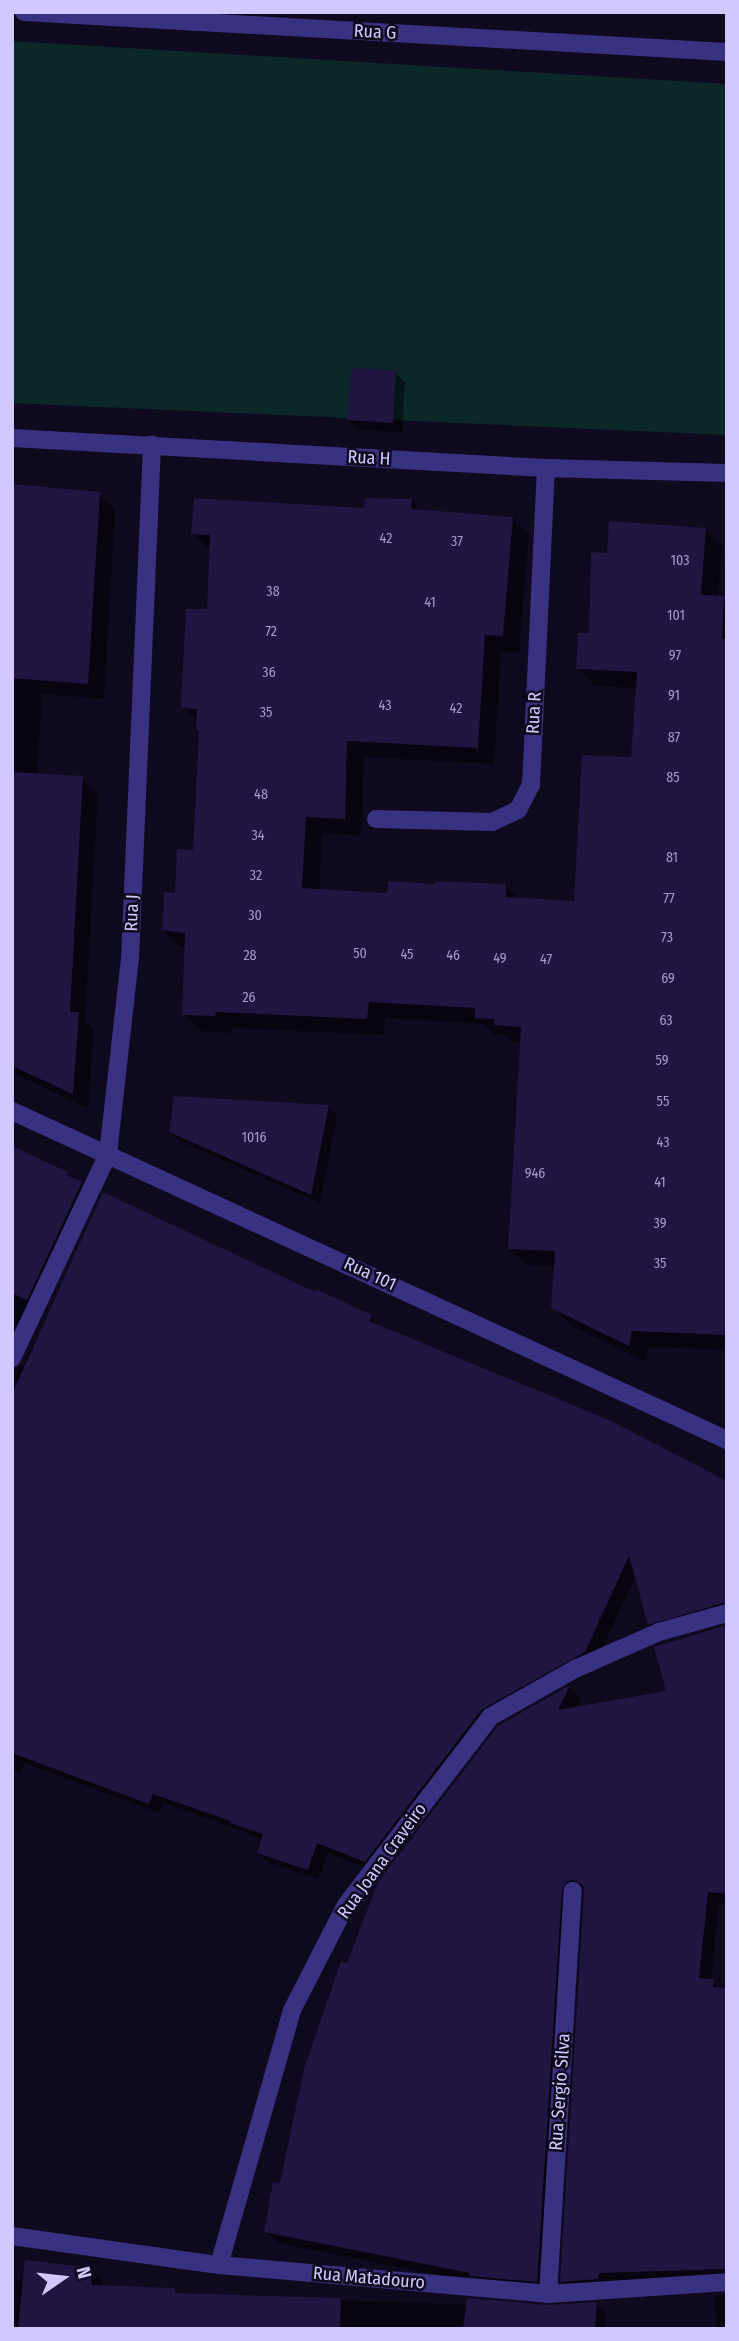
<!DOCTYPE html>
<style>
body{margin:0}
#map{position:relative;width:739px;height:2341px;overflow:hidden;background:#0f0a1e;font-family:"Fira Sans Condensed",sans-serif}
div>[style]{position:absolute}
.green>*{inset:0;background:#0d2829}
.shadow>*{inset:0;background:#0007}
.building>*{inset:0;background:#211541}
.minor>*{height:18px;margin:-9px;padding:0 9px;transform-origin:9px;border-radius:9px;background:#393182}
span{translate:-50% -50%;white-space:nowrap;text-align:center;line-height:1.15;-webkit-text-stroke:5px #0f0a1e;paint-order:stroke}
.number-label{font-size:14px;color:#a69bd0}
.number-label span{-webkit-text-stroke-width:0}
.street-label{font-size:18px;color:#d2c8ff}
.frame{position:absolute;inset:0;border:14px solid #d2c8ff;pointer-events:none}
.north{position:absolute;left:28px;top:2243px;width:70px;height:70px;-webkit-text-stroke:5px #0f0a1e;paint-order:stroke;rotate:76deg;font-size:19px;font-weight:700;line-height:28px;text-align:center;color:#d2c8ff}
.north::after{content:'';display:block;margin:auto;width:24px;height:32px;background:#d2c8ff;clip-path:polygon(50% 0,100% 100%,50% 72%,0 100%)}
</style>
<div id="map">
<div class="green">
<div style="clip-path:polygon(12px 41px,727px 84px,727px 435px,12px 403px)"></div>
</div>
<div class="shadow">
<div style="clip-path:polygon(395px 372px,405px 382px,402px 432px,359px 430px,349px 420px)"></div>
<div style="clip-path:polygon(12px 486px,99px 494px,115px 510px,104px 699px,42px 694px,37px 775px,82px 778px,98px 794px,85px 1021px,94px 1030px,88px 1108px,12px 1073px)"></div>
<div style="clip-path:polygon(411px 501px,422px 512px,512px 518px,529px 535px,519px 653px,501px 652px,494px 764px,364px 757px,361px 836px,322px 833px,319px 891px,389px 895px,437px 886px,506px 886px,519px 899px,576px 902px,632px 759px,637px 688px,595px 686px,578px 669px,590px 635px,609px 555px,705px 529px,722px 546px,718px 597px,727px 601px,727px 1350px,649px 1347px,646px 1362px,570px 1325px,553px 1308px,555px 1266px,526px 1265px,509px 1248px,522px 1042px,513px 1042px,507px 1035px,494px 1034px,484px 1024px,385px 1018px,384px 1035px,232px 1028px,232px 1033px,201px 1031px,184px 1014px,186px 947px,180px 947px,163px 930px,195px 851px,201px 733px,198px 722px,183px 707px,209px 611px,210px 550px,193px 533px)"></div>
<div style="clip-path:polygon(328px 1106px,337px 1116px,320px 1203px,180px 1141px,170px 1131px)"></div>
<div style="clip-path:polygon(12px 1148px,67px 1173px,92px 1194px,12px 1363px)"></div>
<div style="clip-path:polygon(104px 1194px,316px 1295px,371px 1317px,381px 1327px,727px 1510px,727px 1614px,660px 1634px,649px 1624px,636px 1575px,596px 1662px,492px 1720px,376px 1872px,328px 1853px,318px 1879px,270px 1863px,259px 1853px,263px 1840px,238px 1829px,163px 1803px,160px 1813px,24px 1763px,21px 1773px,12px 1770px,12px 1371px,24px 1364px)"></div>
<div style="clip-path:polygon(727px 1629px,727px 1904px,719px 1903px,711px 1981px,721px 1989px,727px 1989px,727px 2283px,573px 2293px,562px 2281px,586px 1891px,579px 1892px,548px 2292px,479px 2283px,278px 2243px,266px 2231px,348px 1966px,499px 1727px,570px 1687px,581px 1698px,575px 1709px,668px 1692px)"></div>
<div style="clip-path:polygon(92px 2270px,102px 2280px,101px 2287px,175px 2290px,180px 2295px,547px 2307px,596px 2304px,606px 2314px,605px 2329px,12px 2329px,12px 2280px,25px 2282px)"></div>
<div style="clip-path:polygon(727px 2294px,727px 2329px,717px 2329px,714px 2296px)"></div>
</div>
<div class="building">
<div style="clip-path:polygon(351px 368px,396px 370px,393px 423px,347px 420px)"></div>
<div style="clip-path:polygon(12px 484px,100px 492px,88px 684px,12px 678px)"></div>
<div style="clip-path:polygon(194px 498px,364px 508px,365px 498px,412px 499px,411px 509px,513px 517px,503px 636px,485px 635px,478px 748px,347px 741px,345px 819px,306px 817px,302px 888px,387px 893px,388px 881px,435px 884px,435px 881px,506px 884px,506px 897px,574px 901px,582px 755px,631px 757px,637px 672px,576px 669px,578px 633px,589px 633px,591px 552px,607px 553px,609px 521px,706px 528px,701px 595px,724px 596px,722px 639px,727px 639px,727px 1335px,632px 1331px,629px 1346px,551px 1308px,555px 1251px,508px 1249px,521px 1027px,494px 1025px,494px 1019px,475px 1018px,475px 1008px,369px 1002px,367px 1019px,216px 1012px,215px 1016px,182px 1015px,185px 933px,162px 930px,164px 892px,175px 893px,177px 849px,193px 850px,199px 730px,196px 730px,197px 709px,181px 708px,182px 684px,186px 609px,207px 609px,210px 535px,191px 534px)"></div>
<div style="clip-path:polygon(12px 772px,83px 776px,70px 1012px,79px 1012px,73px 1094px,12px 1066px)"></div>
<div style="clip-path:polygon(174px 1096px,329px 1105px,311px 1195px,169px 1132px)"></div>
<div style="clip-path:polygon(12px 1146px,68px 1172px,67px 1175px,82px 1182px,27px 1300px,12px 1293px)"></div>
<div style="clip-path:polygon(103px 1192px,315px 1292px,316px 1289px,372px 1315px,369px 1321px,609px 1420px,727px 1481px,727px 1602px,648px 1625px,629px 1556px,585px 1652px,481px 1710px,365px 1862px,317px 1843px,308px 1870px,257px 1853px,263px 1834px,230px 1823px,231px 1821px,153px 1794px,149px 1804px,12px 1753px,12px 1394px)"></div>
<div style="clip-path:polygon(727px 1625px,727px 1894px,708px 1892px,699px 1978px,714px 1979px,713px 1987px,727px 1988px,727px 2269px,599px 2273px,598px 2279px,560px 2282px,584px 1892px,583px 1885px,574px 1880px,567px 1881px,562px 1890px,537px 2282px,470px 2276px,470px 2273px,264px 2232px,273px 2182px,280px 2183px,304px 2069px,341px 1961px,347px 1963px,378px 1882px,498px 1726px,570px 1685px,558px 1710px,666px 1691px,654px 1647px)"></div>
<div style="clip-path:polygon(25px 2260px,93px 2268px,91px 2285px,175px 2288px,175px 2293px,341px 2298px,340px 2329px,18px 2329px)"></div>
<div style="clip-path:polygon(467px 2298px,547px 2305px,597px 2302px,595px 2329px,463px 2329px)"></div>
</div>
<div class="minor">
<div style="left:24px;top:12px;width:704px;rotate:3.26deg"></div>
<div style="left:12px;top:438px;width:535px;rotate:3.22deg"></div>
<div style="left:546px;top:468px;width:181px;rotate:1.6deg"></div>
<div style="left:376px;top:819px;width:116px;rotate:1.5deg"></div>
<div style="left:492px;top:822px;width:29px;rotate:-25deg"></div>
<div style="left:518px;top:810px;width:28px;rotate:-63deg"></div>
<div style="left:531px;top:785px;width:317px;rotate:-87.3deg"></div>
<div style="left:12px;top:1111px;width:787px;rotate:24.71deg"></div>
<div style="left:12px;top:1358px;width:225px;rotate:-64.8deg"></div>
<div style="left:108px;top:1154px;width:196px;rotate:-83.6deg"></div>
<div style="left:130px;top:959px;width:515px;rotate:-87.55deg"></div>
<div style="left:12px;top:2236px;width:209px;rotate:8deg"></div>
<div style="left:219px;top:2265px;width:330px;rotate:5deg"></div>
<div style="left:548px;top:2294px;width:179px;rotate:-3.8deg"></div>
<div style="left:219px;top:2265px;width:265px;rotate:-74deg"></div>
<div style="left:292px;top:2010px;width:118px;rotate:-62.8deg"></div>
<div style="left:346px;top:1905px;width:237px;rotate:-52.5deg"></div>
<div style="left:490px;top:1717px;width:98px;rotate:-29.5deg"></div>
<div style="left:575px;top:1669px;width:92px;rotate:-23.8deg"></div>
<div style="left:659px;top:1632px;width:71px;rotate:-15.6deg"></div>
<div style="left:548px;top:2294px;width:404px;rotate:-86.5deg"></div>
</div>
<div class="number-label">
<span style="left:386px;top:539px">42</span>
<span style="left:457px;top:542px">37</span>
<span style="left:680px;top:561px">103</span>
<span style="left:273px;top:592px">38</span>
<span style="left:430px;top:603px">41</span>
<span style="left:676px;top:616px">101</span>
<span style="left:271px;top:632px">72</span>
<span style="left:675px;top:656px">97</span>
<span style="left:269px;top:673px">36</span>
<span style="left:674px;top:696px">91</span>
<span style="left:385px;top:706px">43</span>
<span style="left:456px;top:709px">42</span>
<span style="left:266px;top:713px">35</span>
<span style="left:674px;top:738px">87</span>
<span style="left:673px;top:778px">85</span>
<span style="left:261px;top:795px">48</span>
<span style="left:258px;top:836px">34</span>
<span style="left:672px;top:858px">81</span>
<span style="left:256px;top:876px">32</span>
<span style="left:669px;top:899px">77</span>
<span style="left:255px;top:916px">30</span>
<span style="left:667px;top:938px">73</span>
<span style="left:360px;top:954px">50</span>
<span style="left:407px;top:955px">45</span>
<span style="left:250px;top:956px">28</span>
<span style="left:453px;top:956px">46</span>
<span style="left:500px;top:959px">49</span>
<span style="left:546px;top:960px">47</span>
<span style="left:668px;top:979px">69</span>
<span style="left:249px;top:998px">26</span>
<span style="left:666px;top:1021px">63</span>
<span style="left:662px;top:1061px">59</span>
<span style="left:663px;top:1102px">55</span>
<span style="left:254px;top:1138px">1016</span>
<span style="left:663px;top:1143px">43</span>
<span style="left:535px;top:1174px">946</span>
<span style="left:660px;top:1183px">41</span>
<span style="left:660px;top:1224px">39</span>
<span style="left:660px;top:1264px">35</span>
</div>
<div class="street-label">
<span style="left:375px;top:32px;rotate:3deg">Rua G</span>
<span style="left:369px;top:458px;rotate:3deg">Rua H</span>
<span style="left:534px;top:713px;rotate:-87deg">Rua R</span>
<span style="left:132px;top:913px;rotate:-88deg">Rua J</span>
<span style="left:370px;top:1274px;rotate:25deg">Rua 101</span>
<span style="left:382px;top:1861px;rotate:-54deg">Rua Joana Craveiro</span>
<span style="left:560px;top:2092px;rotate:-86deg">Rua Sergio Silva</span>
<span style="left:369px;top:2278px;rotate:5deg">Rua Matadouro</span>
</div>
<div class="frame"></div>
<div class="north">N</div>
</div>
